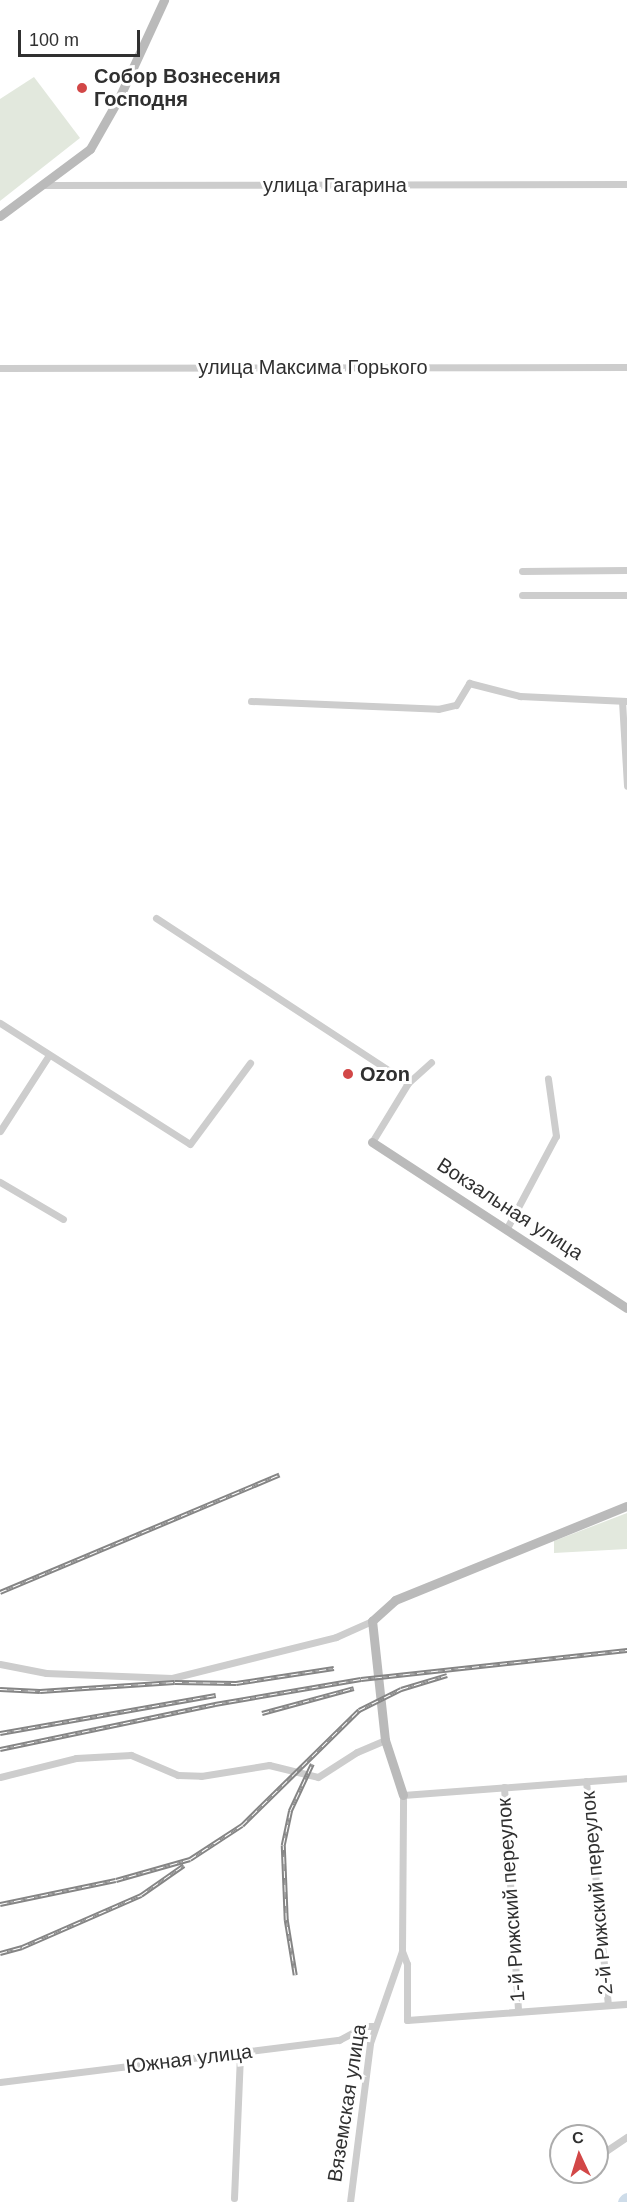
<!DOCTYPE html>
<meta charset="utf-8">
<style>
body{margin:0}
#map{position:relative;width:627px;height:2202px;overflow:hidden;background:#fff;font-family:Helvetica,sans-serif}
div>[style]{position:absolute}
.green>*{inset:0;background:#e2e8dd}
.river>*{height:15px;margin:-7.5px;padding:0 7.5px;transform-origin:7.5px;border-radius:7.5px;background:#cedce9}
.street>*{height:7px;margin:-3.5px;padding:0 3.5px;transform-origin:3.5px;border-radius:3.5px;background:#cdcdcd}
.secondary>*{height:9px;margin:-4.5px;padding:0 4.5px;transform-origin:4.5px;border-radius:4.5px;background:#bababa}
.rail>*{height:4.5px;margin-top:-2.25px;transform-origin:0;background:repeating-linear-gradient(90deg,#fff 0 7px,#858585 0 14px);box-sizing:border-box;border-block:2px solid #858585}
.dots>*{width:16px;height:16px;translate:-50% -50%;box-sizing:border-box;border:3px solid #fff;border-radius:50%}
span{translate:-50% -50%;white-space:nowrap;text-align:center;line-height:1.15;-webkit-text-stroke:6px #fff;paint-order:stroke}
.poi-label{font-size:20px;color:#303030;font-weight:700}
.left{translate:0 -50%;text-align:left}
.street-label{font-size:20px;color:#303030}
.north{position:absolute;left:549px;top:2124px;width:60px;height:60px;box-sizing:border-box;background:#fff;border:2px solid #acacac;border-radius:50%;rotate:356deg;font-size:16px;font-weight:700;line-height:24px;text-align:center;color:#303030}
.north::after{content:'';display:block;margin:auto;width:21px;height:27px;background:#d24747;clip-path:polygon(50% 0,100% 100%,50% 72%,0 100%)}
.scale{position:absolute;left:18px;top:30px;width:122px;height:27px;box-sizing:border-box;border:3px solid #303030;border-top:0;padding-left:8px;font-size:18px;line-height:21px;white-space:nowrap;color:#303030;-webkit-text-stroke:4px #fff;paint-order:stroke}
</style>
<div id="map">
<div class="green">
<div style="clip-path:polygon(34px 77px,80px 138px,0 201px,0 99px)"></div>
<div style="clip-path:polygon(627px 1513px,627px 1549px,554px 1553px,554px 1541px)"></div>
</div>
<div class="river">
<div style="left:625px;top:2202px;width:3px;rotate:-45deg"></div>
</div>
<div class="street">
<div style="left:43px;top:185px;width:584px;rotate:-0.1deg"></div>
<div style="left:0;top:368px;width:627px;rotate:-0.09deg"></div>
<div style="left:522px;top:571px;width:105px;rotate:-0.5deg"></div>
<div style="left:522px;top:595px;width:105px"></div>
<div style="left:251px;top:701px;width:187px;rotate:2.4deg"></div>
<div style="left:438px;top:709px;width:18px;rotate:-13deg"></div>
<div style="left:456px;top:705px;width:26px;rotate:-59deg"></div>
<div style="left:469px;top:683px;width:53px;rotate:14.3deg"></div>
<div style="left:520px;top:696px;width:107px;rotate:2.7deg"></div>
<div style="left:622px;top:701px;width:85px;rotate:86.6deg"></div>
<div style="left:156px;top:918px;width:301px;rotate:33.2deg"></div>
<div style="left:0;top:1023px;width:225px;rotate:32.5deg"></div>
<div style="left:190px;top:1144px;width:101px;rotate:-53.5deg"></div>
<div style="left:0;top:1131px;width:90px;rotate:-57.2deg"></div>
<div style="left:372px;top:1142px;width:69px;rotate:-58.6deg"></div>
<div style="left:408px;top:1083px;width:31px;rotate:-42deg"></div>
<div style="left:0;top:1182px;width:73px;rotate:30.4deg"></div>
<div style="left:507px;top:1228px;width:104px;rotate:-62deg"></div>
<div style="left:556px;top:1136px;width:58px;rotate:-98deg"></div>
<div style="left:0;top:1664px;width:47px;rotate:11.1deg"></div>
<div style="left:46px;top:1673px;width:126px;rotate:2.3deg"></div>
<div style="left:172px;top:1678px;width:169px;rotate:-14deg"></div>
<div style="left:336px;top:1637px;width:39px;rotate:-24deg"></div>
<div style="left:0;top:1777px;width:78px;rotate:-14deg"></div>
<div style="left:76px;top:1758px;width:55px;rotate:-3.1deg"></div>
<div style="left:131px;top:1755px;width:51px;rotate:23.1deg"></div>
<div style="left:178px;top:1775px;width:23px;rotate:2deg"></div>
<div style="left:201px;top:1776px;width:69px;rotate:-9.2deg"></div>
<div style="left:269px;top:1765px;width:50px;rotate:13.8deg"></div>
<div style="left:318px;top:1777px;width:46px;rotate:-32.7deg"></div>
<div style="left:357px;top:1752px;width:30px;rotate:-23deg"></div>
<div style="left:586px;top:1781px;width:225px;rotate:84.4deg"></div>
<div style="left:504px;top:1787px;width:225px;rotate:86.4deg"></div>
<div style="left:402px;top:1951px;width:14px;rotate:69deg"></div>
<div style="left:407px;top:1964px;width:56px;rotate:90deg"></div>
<div style="left:407px;top:2020px;width:221px;rotate:-4.2deg"></div>
<div style="left:0;top:2082px;width:342px;rotate:-7.1deg"></div>
<div style="left:339px;top:2040px;width:30px;rotate:-28deg"></div>
<div style="left:365px;top:2026px;width:10px"></div>
<div style="left:597px;top:2157px;width:36px;rotate:-34deg"></div>
<div style="left:234px;top:2198px;width:144px;rotate:-87.6deg"></div>
<div style="left:350px;top:2202px;width:160px;rotate:-82.8deg"></div>
<div style="left:370px;top:2043px;width:97px;rotate:-70.8deg"></div>
<div style="left:402px;top:1951px;width:156px;rotate:-89.6deg"></div>
<div style="left:403px;top:1795px;width:225px;rotate:-4.3deg"></div>
</div>
<div class="secondary">
<div style="left:0;top:216px;width:112px;rotate:-36.7deg"></div>
<div style="left:90px;top:149px;width:59px;rotate:-60.4deg"></div>
<div style="left:119px;top:98px;width:108px;rotate:-65.3deg"></div>
<div style="left:372px;top:1142px;width:304px;rotate:33.1deg"></div>
<div style="left:403px;top:1795px;width:58px;rotate:-108.1deg"></div>
<div style="left:385px;top:1740px;width:120px;rotate:-96.2deg"></div>
<div style="left:372px;top:1621px;width:31px;rotate:-42deg"></div>
<div style="left:395px;top:1600px;width:250px;rotate:-22.1deg"></div>
</div>
<div class="rail">
<div style="left:0;top:1592px;width:303px;rotate:-22.8deg"></div>
<div style="left:0;top:1689px;width:40px;rotate:2.9deg"></div>
<div style="left:40px;top:1691px;width:135px;rotate:-3.8deg"></div>
<div style="left:175px;top:1682px;width:61px;rotate:0.9deg"></div>
<div style="left:236px;top:1683px;width:99px;rotate:-8.7deg"></div>
<div style="left:262px;top:1713px;width:95px;rotate:-15.2deg"></div>
<div style="left:0;top:1733px;width:219px;rotate:-10deg"></div>
<div style="left:0;top:1749px;width:220px;rotate:-11.8deg"></div>
<div style="left:215px;top:1704px;width:148px;rotate:-9.7deg"></div>
<div style="left:361px;top:1679px;width:268px;rotate:-6.2deg"></div>
<div style="left:0;top:1904px;width:118px;rotate:-11.7deg"></div>
<div style="left:116px;top:1880px;width:77px;rotate:-15.8deg"></div>
<div style="left:190px;top:1859px;width:62px;rotate:-33.2deg"></div>
<div style="left:242px;top:1825px;width:164px;rotate:-44.5deg"></div>
<div style="left:359px;top:1710px;width:47px;rotate:-26.6deg"></div>
<div style="left:401px;top:1689px;width:48px;rotate:-16.9deg"></div>
<div style="left:0;top:1953px;width:23px;rotate:-15deg"></div>
<div style="left:22px;top:1947px;width:130px;rotate:-23.6deg"></div>
<div style="left:141px;top:1895px;width:52px;rotate:-34.9deg"></div>
<div style="left:295px;top:1975px;width:56px;rotate:-99.3deg"></div>
<div style="left:286px;top:1920px;width:75px;rotate:-92.3deg"></div>
<div style="left:283px;top:1845px;width:35px;rotate:-78deg"></div>
<div style="left:290px;top:1811px;width:52px;rotate:-64.9deg"></div>
</div>
<div class="dots">
<div style="left:82px;top:88px;background:#d24747"></div>
<div style="left:348px;top:1074px;background:#d24747"></div>
</div>
<div class="poi-label">
<span class="left" style="left:94px;top:88px">Собор Вознесения<br>Господня</span>
<span class="left" style="left:360px;top:1074px">Ozon</span>
</div>
<div class="street-label">
<span style="left:335px;top:185px">улица Гагарина</span>
<span style="left:313px;top:367px">улица Максима Горького</span>
<span style="left:510px;top:1209px;rotate:33deg">Вокзальная улица</span>
<span style="left:597px;top:1893px;rotate:-95deg">2-й Рижский переулок</span>
<span style="left:511px;top:1900px;rotate:-94deg">1-й Рижский переулок</span>
<span style="left:189px;top:2059px;rotate:-7deg">Южная улица</span>
<span style="left:347px;top:2103px;rotate:-81deg">Вяземская улица</span>
</div>
<div class="north">С</div>
<div class="scale">100 m</div>
</div>
